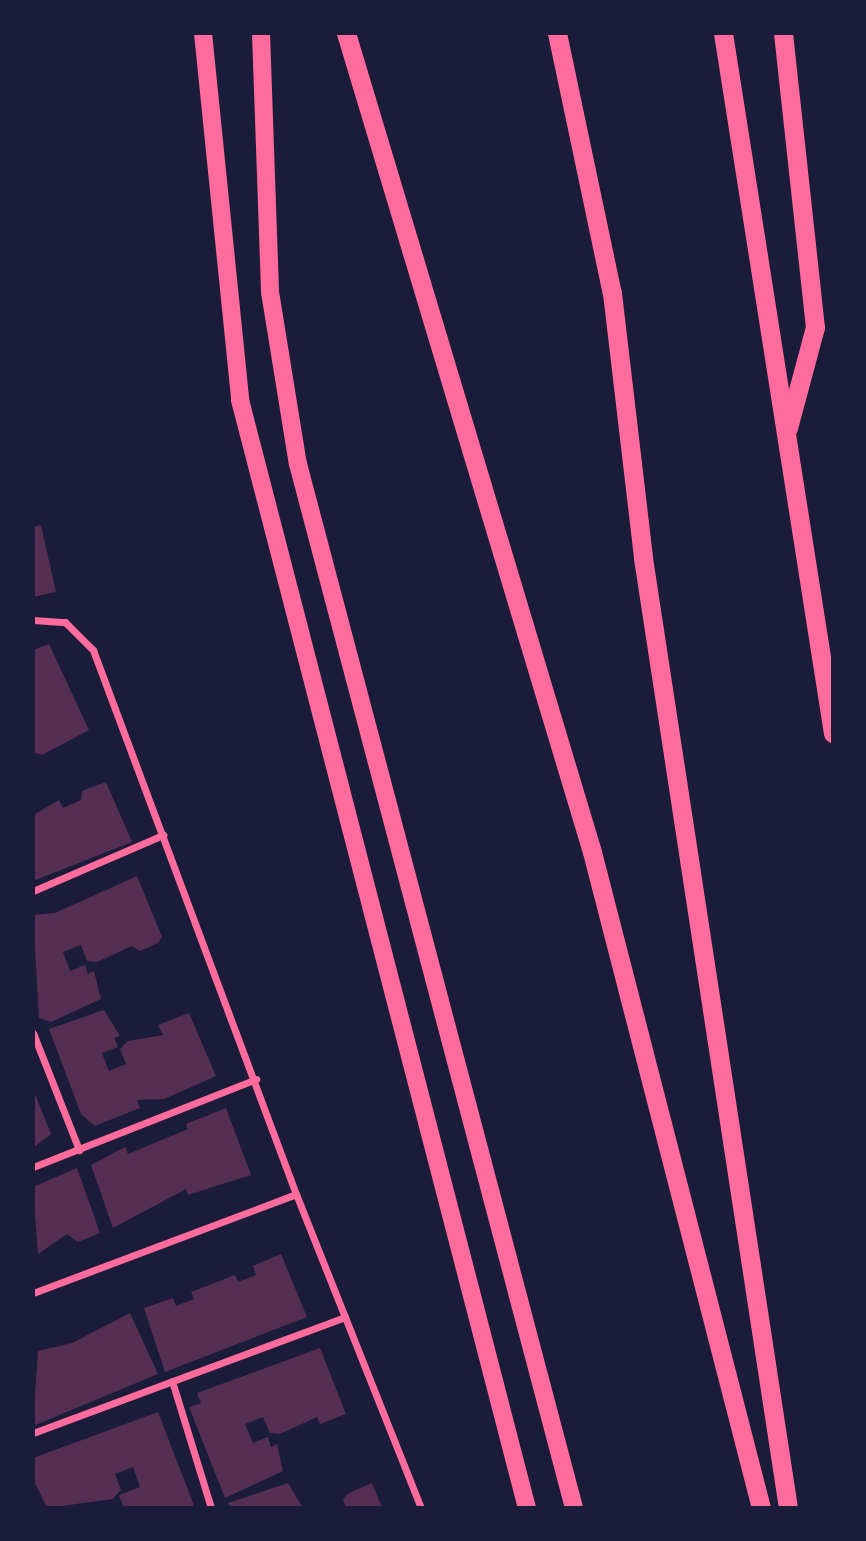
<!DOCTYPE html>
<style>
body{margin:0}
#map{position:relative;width:866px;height:1541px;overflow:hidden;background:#1b1b3a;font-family:"Times New Roman",serif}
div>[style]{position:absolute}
.building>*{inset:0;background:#542f53}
.minor>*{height:7px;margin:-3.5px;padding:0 3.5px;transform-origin:3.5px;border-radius:3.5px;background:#ff6b9d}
.primary>*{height:18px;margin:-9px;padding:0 9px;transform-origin:9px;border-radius:9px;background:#ff6b9d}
.motorway>*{height:19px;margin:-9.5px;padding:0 9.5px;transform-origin:9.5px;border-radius:9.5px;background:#ff6b9d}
span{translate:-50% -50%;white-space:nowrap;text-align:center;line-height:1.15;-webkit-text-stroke:7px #1b1b3a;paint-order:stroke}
.frame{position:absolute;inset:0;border:35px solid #1b1b3a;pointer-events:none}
</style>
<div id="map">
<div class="building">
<div style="clip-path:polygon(41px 525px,56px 592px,33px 597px,33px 527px)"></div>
<div style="clip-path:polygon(49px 644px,89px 730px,42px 755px,33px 752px,33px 650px)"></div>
<div style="clip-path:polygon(106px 782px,132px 842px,33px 881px,33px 815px,59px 800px,63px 808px,81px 800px,82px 791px)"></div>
<div style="clip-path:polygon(137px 876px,162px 937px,158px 943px,140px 951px,132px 946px,97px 962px,87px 961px,81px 945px,63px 952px,70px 971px,85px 965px,88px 974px,94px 971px,101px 999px,51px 1022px,39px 1018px,33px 915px,55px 913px)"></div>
<div style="clip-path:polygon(104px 1010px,120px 1036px,114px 1038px,118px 1047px,102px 1053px,109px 1071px,126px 1064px,120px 1049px,128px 1041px,163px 1035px,158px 1025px,189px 1013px,216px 1076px,164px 1099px,137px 1100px,140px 1108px,95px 1126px,81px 1114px,49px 1029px)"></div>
<div style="clip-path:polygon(33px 1089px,51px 1134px,33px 1148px)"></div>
<div style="clip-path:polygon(226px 1108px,251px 1175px,188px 1195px,186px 1189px,113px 1228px,91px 1165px,125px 1147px,128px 1154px,188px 1129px,186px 1124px)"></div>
<div style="clip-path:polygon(77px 1168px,100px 1233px,78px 1242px,67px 1234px,38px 1254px,33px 1187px)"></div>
<div style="clip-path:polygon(281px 1254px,307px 1317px,165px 1372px,144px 1308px,173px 1298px,176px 1306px,194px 1299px,191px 1292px,235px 1275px,238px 1282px,256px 1275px,253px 1266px)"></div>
<div style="clip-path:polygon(130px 1313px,158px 1374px,33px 1426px,38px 1351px,72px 1343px)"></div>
<div style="clip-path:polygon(320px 1348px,346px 1414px,320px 1424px,317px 1417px,280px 1434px,270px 1433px,263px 1417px,245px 1424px,253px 1443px,268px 1437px,271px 1447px,277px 1444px,283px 1471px,225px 1498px,189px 1407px,201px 1403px,197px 1393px)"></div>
<div style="clip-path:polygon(158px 1412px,195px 1508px,124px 1508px,119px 1495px,140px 1487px,133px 1467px,115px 1474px,121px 1490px,113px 1499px,47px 1508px,33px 1479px,33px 1458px)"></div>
<div style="clip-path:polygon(288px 1483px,303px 1508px,230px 1508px,228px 1503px)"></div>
<div style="clip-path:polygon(372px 1483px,382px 1508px,346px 1508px,343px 1499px,349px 1493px)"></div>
</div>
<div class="minor">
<div style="left:33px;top:620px;width:32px;rotate:4deg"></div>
<div style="left:65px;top:622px;width:40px;rotate:45deg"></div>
<div style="left:93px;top:650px;width:581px;rotate:69.54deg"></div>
<div style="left:296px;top:1194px;width:338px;rotate:68.3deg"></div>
<div style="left:33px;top:891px;width:142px;rotate:-23.3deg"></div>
<div style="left:33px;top:1033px;width:126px;rotate:68.5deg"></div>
<div style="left:33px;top:1167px;width:240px;rotate:-21.5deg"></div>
<div style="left:33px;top:1293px;width:281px;rotate:-20.6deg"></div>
<div style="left:172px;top:1381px;width:133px;rotate:72.9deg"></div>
<div style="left:33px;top:1433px;width:333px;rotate:-20.4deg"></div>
</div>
<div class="primary">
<div style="left:203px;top:33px;width:369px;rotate:84.2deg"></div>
<div style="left:240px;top:400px;width:1145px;rotate:75.48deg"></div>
<div style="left:261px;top:33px;width:259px;rotate:88deg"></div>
<div style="left:270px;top:292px;width:174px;rotate:80.8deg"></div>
<div style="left:298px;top:464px;width:1080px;rotate:75.19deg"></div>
</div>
<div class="motorway">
<div style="left:346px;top:33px;width:855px;rotate:73.28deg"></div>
<div style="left:592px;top:852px;width:677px;rotate:75.55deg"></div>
<div style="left:557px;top:33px;width:266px;rotate:78.1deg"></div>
<div style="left:612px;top:293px;width:267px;rotate:83.3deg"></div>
<div style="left:643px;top:558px;width:961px;rotate:81.32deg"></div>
<div style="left:723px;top:33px;width:709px;rotate:81.07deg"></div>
<div style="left:783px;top:33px;width:296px;rotate:83.8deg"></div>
<div style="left:815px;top:327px;width:105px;rotate:105deg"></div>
</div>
<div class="frame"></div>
</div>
